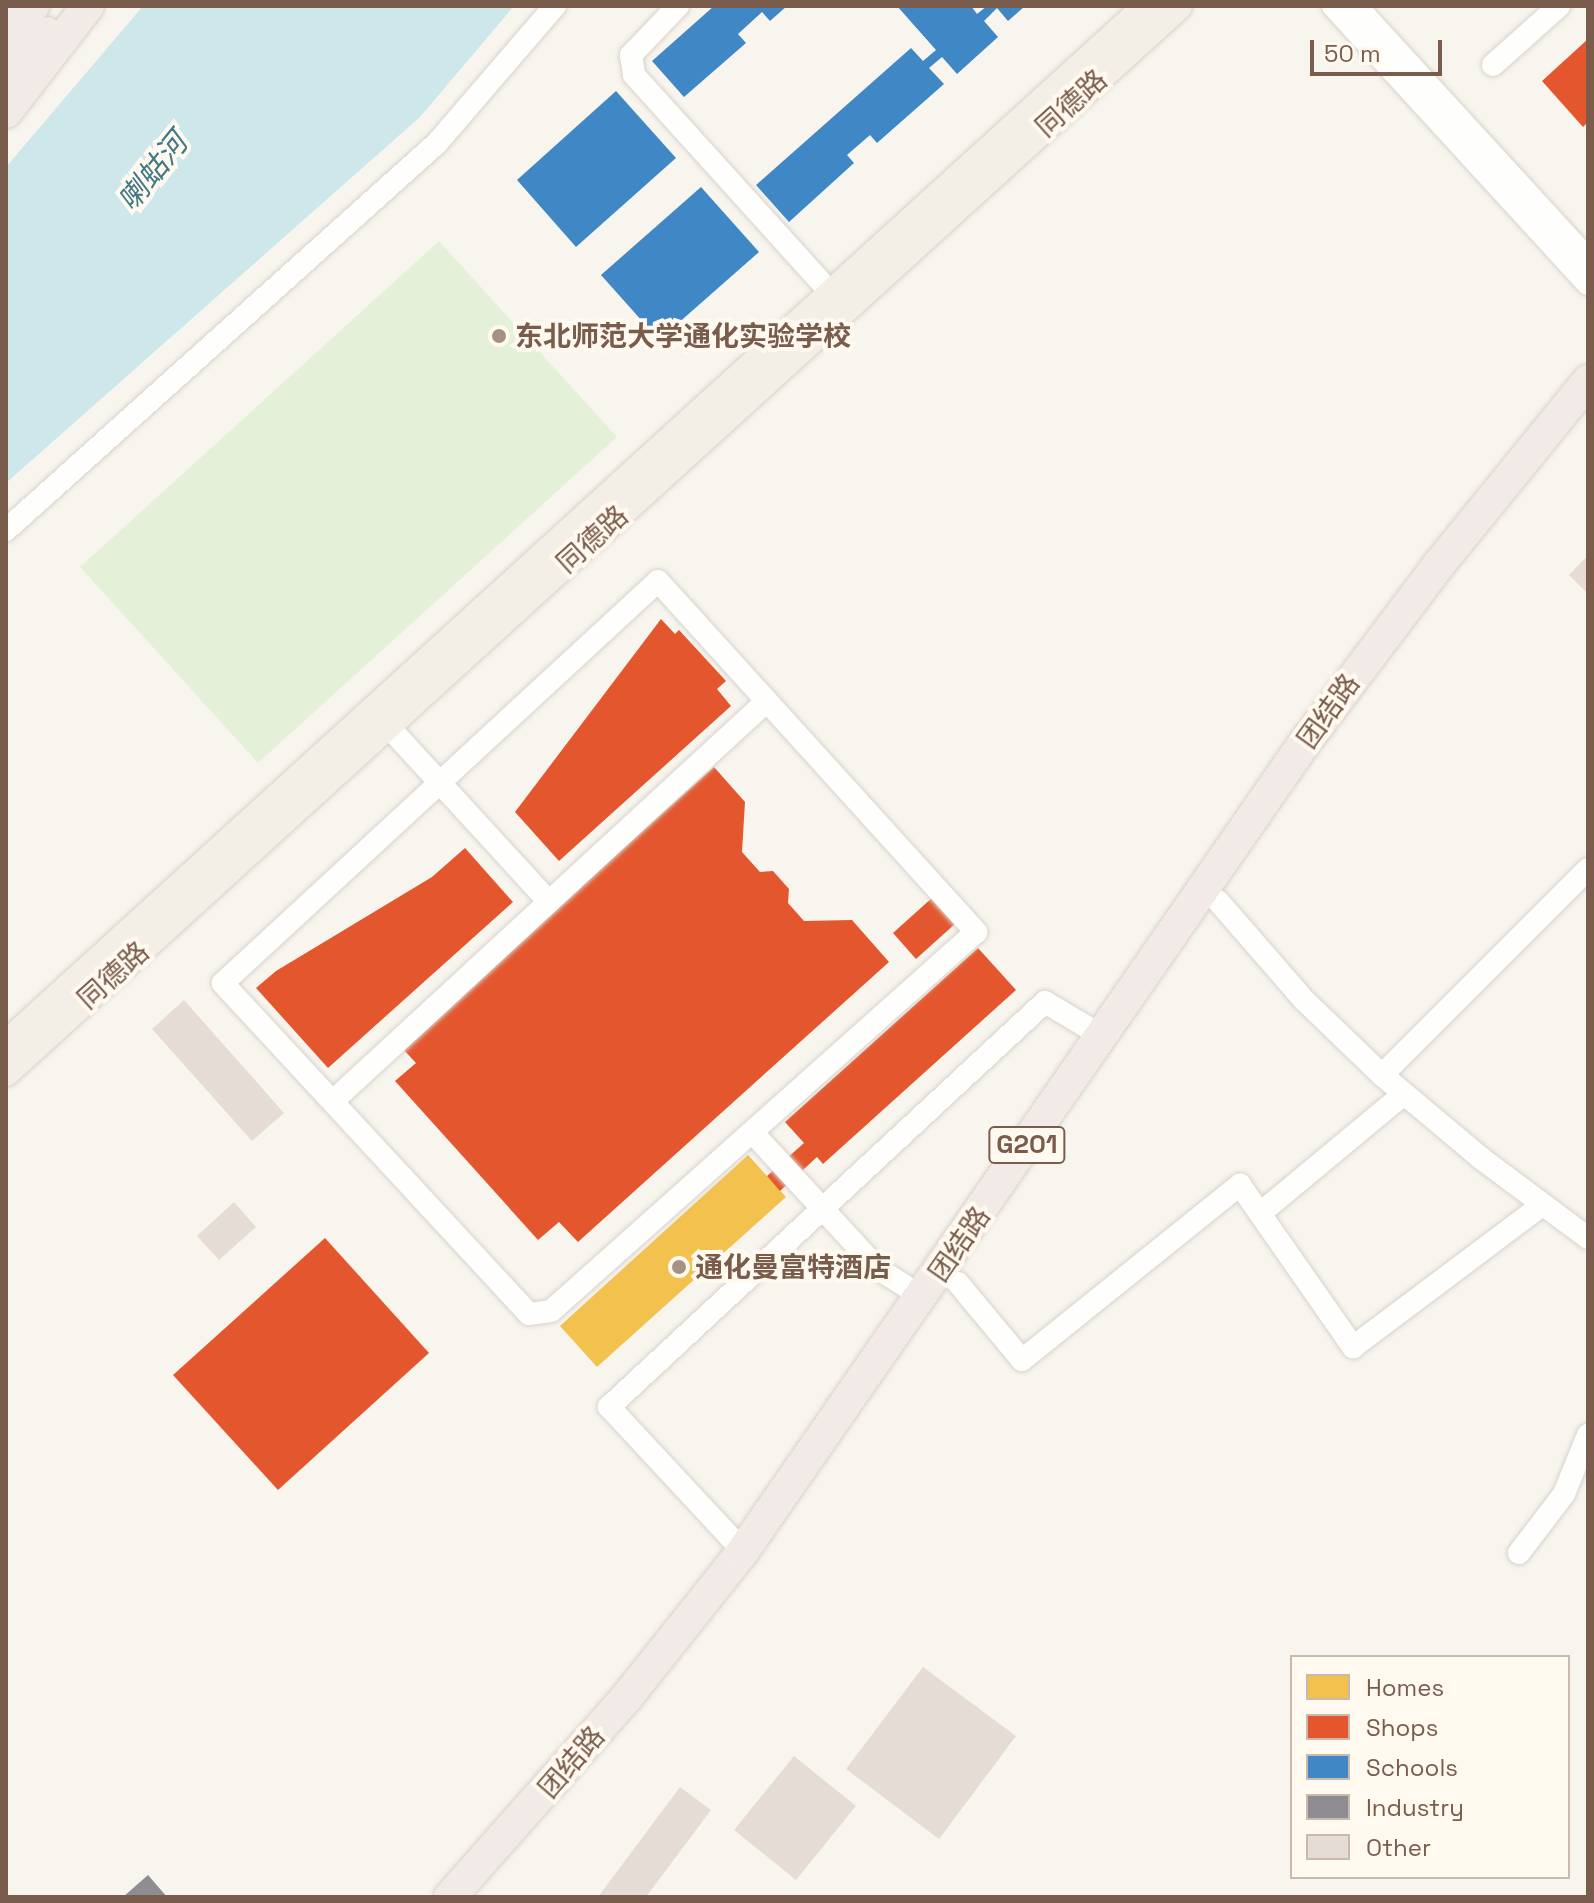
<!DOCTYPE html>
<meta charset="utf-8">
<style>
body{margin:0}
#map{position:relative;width:1594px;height:1903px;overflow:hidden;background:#f8f5ee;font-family:"Space Grotesk","Noto Sans SC",sans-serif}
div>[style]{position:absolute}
.green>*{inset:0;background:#e5f0d9}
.water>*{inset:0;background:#cee7ea}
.homes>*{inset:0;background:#f2c14e}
.shops>*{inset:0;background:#e4572e}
.schools>*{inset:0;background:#3f88c5}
.industry>*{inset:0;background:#8d8d92}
.building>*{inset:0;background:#e5ddd5}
.roads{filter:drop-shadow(0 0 2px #d8d2cc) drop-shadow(0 0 2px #d8d2cc)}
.minor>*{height:22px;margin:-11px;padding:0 11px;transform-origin:11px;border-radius:11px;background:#fefefc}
.major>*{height:28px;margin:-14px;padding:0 14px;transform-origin:14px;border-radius:14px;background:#f3eee6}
.highway>*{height:32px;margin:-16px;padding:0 16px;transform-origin:16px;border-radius:16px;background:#f2eae6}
.dots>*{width:22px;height:22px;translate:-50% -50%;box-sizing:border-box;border:4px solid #fff9f0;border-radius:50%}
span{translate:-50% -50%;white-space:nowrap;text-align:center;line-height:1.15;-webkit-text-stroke:8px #fff9f0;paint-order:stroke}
.shield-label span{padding:2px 6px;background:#fff9f0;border:2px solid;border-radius:6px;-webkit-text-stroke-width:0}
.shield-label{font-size:26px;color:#795c4b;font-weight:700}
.street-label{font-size:28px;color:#795c4b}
.poi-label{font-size:28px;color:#795c4b;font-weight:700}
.left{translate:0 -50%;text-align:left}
.water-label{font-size:30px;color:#417985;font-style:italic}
.frame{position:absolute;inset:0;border:8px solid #795c4b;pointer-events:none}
.legend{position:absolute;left:1290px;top:1655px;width:280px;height:224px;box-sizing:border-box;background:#fff9f0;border:2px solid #c9baae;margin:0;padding:10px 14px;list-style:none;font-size:24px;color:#795c4b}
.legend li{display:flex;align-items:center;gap:16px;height:40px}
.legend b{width:40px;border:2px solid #c9baae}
.scale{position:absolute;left:1310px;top:40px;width:132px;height:36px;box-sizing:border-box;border:4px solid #795c4b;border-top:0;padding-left:10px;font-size:24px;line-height:28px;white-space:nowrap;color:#795c4b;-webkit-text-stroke:6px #fff9f0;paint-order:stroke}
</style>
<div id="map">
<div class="green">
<div style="clip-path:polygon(439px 241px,617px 437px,258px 763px,80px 567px)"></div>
</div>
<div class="water">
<div style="clip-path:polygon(143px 6px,514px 6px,420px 117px,6px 483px,6px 167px)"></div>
</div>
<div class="homes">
<div style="clip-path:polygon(748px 1155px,786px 1197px,597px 1367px,560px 1326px)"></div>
</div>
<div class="shops">
<div style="clip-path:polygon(1588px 39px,1588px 122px,1583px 127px,1542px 81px)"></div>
<div style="clip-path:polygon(661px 619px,675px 634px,679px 630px,726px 681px,717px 689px,731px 706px,559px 861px,515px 812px)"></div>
<div style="clip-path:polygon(714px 767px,745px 802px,742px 852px,760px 872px,773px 871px,789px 889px,788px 903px,804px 921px,852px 920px,889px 962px,578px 1242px,559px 1222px,538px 1240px,395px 1081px,416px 1063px,402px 1048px)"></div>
<div style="clip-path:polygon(465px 848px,513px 902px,328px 1068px,256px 988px,276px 971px,432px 877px)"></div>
<div style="clip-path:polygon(933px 897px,956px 923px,916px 959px,893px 933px)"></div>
<div style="clip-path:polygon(978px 948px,1016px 990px,823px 1164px,817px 1157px,780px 1191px,767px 1176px,804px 1143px,785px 1122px)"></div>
<div style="clip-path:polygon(325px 1238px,429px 1353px,278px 1490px,173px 1375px)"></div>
</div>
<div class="schools">
<div style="clip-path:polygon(714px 6px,787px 6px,770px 21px,762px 12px,738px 34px,746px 43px,684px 97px,652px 61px)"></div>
<div style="clip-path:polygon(897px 6px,971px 6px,977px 14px,987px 6px,1025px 6px,1008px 21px,997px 8px,984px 21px,998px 37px,957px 74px,942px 57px,929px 68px,944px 84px,877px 143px,870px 135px,847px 155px,854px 163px,789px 222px,756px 185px,911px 48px,923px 61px,936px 50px)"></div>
<div style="clip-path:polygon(616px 91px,676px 158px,576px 247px,517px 180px)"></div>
<div style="clip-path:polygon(701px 187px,759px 252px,659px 340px,601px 275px)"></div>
</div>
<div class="industry">
<div style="clip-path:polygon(148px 1875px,167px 1897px,123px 1897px)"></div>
</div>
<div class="building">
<div style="clip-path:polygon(1588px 555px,1588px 594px,1569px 575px)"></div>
<div style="clip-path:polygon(184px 1000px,284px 1113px,252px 1141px,152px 1029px)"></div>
<div style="clip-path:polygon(234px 1202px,256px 1227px,219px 1260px,197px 1236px)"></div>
<div style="clip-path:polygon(923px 1667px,1016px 1736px,939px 1839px,846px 1769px)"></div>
<div style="clip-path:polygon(794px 1756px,856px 1806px,796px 1880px,734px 1830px)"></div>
<div style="clip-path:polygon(680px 1787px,711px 1810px,646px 1897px,598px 1897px)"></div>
</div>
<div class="roads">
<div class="minor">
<div style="left:678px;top:6px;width:68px;rotate:133.8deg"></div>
<div style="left:631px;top:55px;width:20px;rotate:81deg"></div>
<div style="left:634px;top:75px;width:295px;rotate:47.9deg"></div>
<div style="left:1333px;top:6px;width:377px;rotate:47.5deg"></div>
<div style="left:1356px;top:6px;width:343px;rotate:47.5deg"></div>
<div style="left:1493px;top:65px;width:89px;rotate:-41.8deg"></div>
<div style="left:6px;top:530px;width:579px;rotate:-41.92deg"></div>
<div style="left:437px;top:143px;width:181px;rotate:-49.3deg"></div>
<div style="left:658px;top:581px;width:474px;rotate:47.8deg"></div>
<div style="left:976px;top:932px;width:569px;rotate:138.27deg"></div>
<div style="left:551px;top:1311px;width:22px;rotate:172deg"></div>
<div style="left:529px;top:1314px;width:451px;rotate:-132.8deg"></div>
<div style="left:223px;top:983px;width:592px;rotate:-42.74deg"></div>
<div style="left:387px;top:725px;width:240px;rotate:47.5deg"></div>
<div style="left:1218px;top:901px;width:131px;rotate:49deg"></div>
<div style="left:1304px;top:1000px;width:108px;rotate:43.9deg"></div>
<div style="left:1382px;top:1075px;width:131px;rotate:40deg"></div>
<div style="left:1482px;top:1159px;width:132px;rotate:36.7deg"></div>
<div style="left:1382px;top:1075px;width:291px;rotate:-45deg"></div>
<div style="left:333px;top:1101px;width:590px;rotate:-42.67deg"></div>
<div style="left:752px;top:1132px;width:186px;rotate:47.4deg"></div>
<div style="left:878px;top:1269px;width:53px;rotate:31.9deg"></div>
<div style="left:1263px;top:1211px;width:183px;rotate:-39.7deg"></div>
<div style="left:958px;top:1283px;width:100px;rotate:50.3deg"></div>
<div style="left:1022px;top:1360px;width:280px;rotate:-38.8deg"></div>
<div style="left:1240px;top:1185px;width:198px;rotate:55.1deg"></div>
<div style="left:1353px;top:1347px;width:236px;rotate:-36.9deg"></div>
<div style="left:743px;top:1551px;width:197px;rotate:-132.9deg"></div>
<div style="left:609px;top:1407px;width:595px;rotate:-42.89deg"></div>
<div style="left:1045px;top:1002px;width:66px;rotate:30.8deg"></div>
<div style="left:1519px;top:1553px;width:74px;rotate:-52.7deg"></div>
<div style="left:1564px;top:1494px;width:64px;rotate:-67.9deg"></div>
</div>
<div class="major">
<div style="left:6px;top:1045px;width:1544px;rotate:-42.3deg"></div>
<div style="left:6px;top:1072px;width:1584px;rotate:-42.29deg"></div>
</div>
<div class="highway">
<div style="left:6px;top:34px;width:39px;rotate:-46deg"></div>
<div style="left:6px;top:73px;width:57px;rotate:-44.3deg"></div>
<div style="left:6px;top:112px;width:134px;rotate:-52.3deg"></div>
<div style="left:450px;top:1897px;width:267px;rotate:-48.5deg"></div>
<div style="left:627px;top:1697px;width:186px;rotate:-51.5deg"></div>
<div style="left:743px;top:1551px;width:981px;rotate:-55.21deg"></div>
<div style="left:1303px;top:745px;width:223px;rotate:-53deg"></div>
<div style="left:1437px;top:567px;width:240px;rotate:-50.9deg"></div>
</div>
</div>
<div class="dots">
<div style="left:499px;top:336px;background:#a59284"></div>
<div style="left:679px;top:1267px;background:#a59284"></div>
</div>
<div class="shield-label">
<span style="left:1027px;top:1145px">G201</span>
</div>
<div class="street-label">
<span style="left:1071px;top:103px;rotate:-42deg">同德路</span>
<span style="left:592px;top:539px;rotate:-42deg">同德路</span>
<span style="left:1328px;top:711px;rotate:-54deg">团结路</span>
<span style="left:113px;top:975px;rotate:-42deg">同德路</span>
<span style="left:959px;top:1244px;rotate:-55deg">团结路</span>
<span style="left:571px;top:1762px;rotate:-49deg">团结路</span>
</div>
<div class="poi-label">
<span class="left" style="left:515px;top:336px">东北师范大学通化实验学校</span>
<span class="left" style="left:695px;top:1267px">通化曼富特酒店</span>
</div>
<div class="water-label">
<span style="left:153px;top:172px;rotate:-51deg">喇蛄河</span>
</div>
<div class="frame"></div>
<ul class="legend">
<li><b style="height:22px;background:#f2c14e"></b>Homes</li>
<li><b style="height:22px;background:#e4572e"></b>Shops</li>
<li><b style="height:22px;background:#3f88c5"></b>Schools</li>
<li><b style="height:22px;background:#8d8d92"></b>Industry</li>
<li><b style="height:22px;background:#e5ddd5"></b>Other</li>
</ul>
<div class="scale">50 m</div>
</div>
